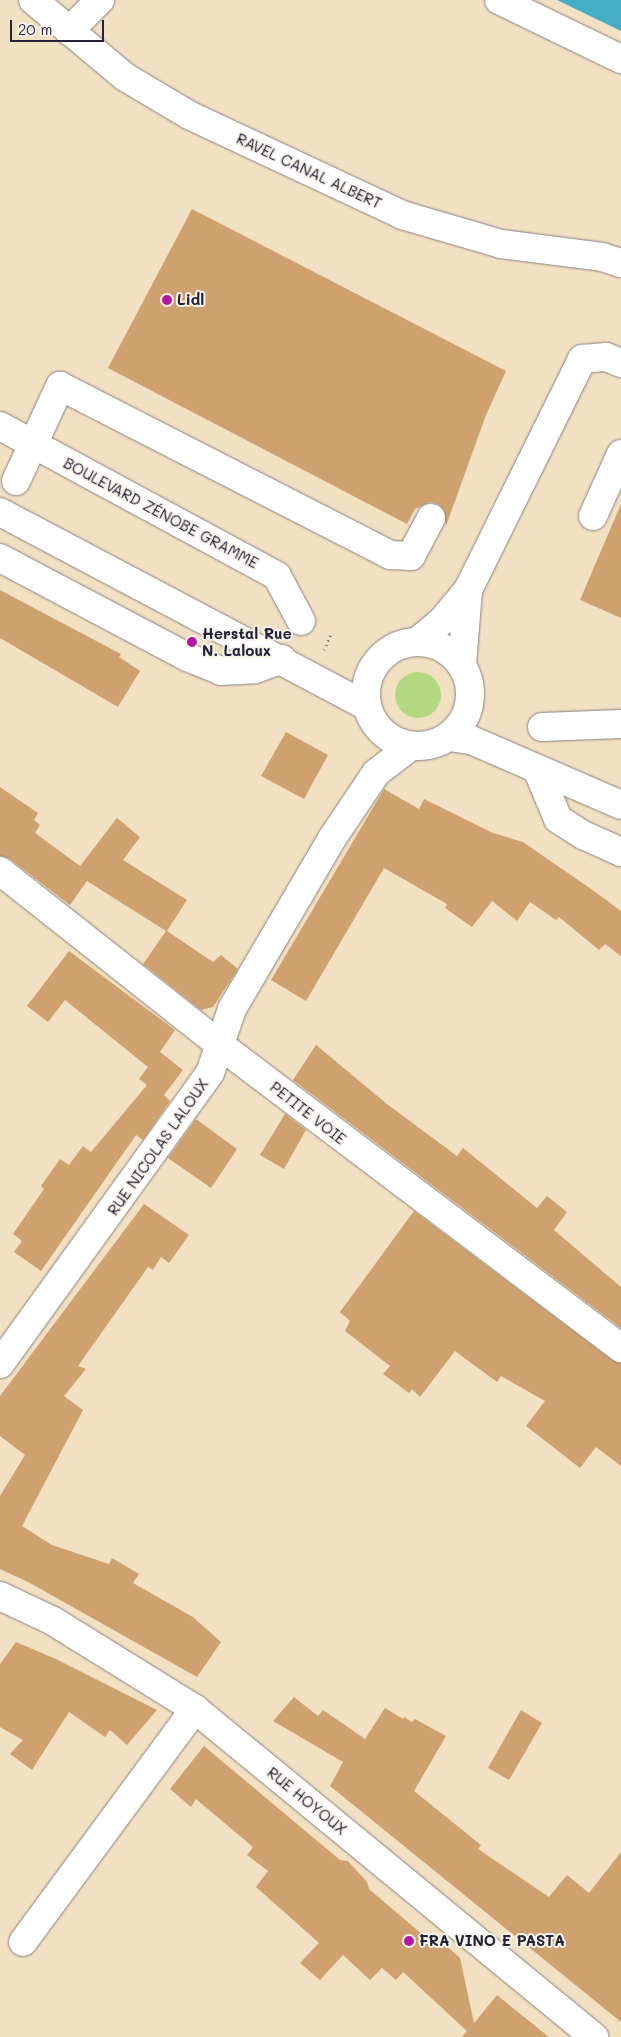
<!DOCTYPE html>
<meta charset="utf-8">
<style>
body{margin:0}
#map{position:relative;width:621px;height:2037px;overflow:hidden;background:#f2e0c3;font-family:Mali,sans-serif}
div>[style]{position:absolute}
.green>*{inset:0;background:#b2d882}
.round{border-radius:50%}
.water>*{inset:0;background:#45aec4}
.building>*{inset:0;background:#cfa16f}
.path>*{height:3px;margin-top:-1.5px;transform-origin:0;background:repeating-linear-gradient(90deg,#8a817f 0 1px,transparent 0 5px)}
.roads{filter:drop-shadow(0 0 1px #8a817f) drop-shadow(0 0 1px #8a817f)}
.minor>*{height:28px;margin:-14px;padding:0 14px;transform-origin:14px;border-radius:14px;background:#fff}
.major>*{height:28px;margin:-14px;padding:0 14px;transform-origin:14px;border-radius:14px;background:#fff}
.major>.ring{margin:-14px;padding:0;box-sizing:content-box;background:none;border:28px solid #fff;border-radius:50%}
.dots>*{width:14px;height:14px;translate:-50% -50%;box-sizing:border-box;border:2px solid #f7f3e8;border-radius:50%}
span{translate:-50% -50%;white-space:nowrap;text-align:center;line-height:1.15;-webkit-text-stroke:4px #f7f3e8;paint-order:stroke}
.street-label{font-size:15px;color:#22223b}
.poi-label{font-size:15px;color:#22223b;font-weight:700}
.left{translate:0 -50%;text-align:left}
.scale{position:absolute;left:10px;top:20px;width:94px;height:22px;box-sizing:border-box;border:2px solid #22223b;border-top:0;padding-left:6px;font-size:15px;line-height:18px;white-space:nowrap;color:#22223b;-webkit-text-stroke:4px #f7f3e8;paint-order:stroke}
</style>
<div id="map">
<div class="green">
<div class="round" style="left:395px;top:672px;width:46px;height:46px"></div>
</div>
<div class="water">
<div style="clip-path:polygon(557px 0,621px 0,621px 31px)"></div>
</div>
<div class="building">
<div style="clip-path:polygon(192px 209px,506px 371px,486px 415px,446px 526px,444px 510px,438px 504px,430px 502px,415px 509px,407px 524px,108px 368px)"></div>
<div style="clip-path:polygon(621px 504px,621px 618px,580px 600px)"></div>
<div style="clip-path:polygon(0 590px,121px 654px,119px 657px,140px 671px,118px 707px,0 638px)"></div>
<div style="clip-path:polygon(286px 732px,328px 755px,304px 799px,261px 776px)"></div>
<div style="clip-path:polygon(0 787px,38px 813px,34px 820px,40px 825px,35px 833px,80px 866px,117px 818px,140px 837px,123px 860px,187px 900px,167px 931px,213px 962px,221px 955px,238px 969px,213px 1007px,201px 1010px,143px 964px,166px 931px,87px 881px,70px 905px,10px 859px,0 856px)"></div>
<div style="clip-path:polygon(384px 789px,419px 809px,424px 799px,493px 833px,523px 842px,594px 891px,621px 911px,621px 956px,605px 944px,599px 950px,559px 917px,556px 920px,530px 902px,517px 921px,492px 901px,472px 927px,445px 908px,447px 904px,384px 868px,306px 1001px,271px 980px)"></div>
<div style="clip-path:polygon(69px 951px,175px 1030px,160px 1052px,183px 1070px,164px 1095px,170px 1101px,143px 1140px,136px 1135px,41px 1271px,14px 1252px,22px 1241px,13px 1234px,44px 1189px,41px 1186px,60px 1159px,69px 1165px,83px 1146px,91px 1152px,147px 1085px,139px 1079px,148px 1067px,65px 1000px,48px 1022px,27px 1006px)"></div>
<div style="clip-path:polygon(316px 1045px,387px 1104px,457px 1156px,463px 1148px,537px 1208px,547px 1196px,567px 1212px,554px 1230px,621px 1287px,621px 1328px,293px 1080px)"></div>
<div style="clip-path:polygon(285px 1114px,306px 1130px,284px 1169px,260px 1155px)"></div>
<div style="clip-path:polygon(196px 1119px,237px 1149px,211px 1188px,168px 1158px)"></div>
<div style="clip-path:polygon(144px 1204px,189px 1235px,169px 1263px,161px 1257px,153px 1270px,148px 1267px,78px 1366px,86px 1369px,64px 1396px,83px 1410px,22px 1526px,52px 1545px,109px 1564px,112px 1558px,139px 1574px,133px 1583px,193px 1617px,221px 1642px,197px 1677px,30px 1583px,0 1569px,0 1496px,25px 1455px,0 1436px,0 1396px)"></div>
<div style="clip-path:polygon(414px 1211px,612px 1360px,621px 1363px,621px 1466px,596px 1447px,580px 1468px,526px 1426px,545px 1401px,501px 1376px,497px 1382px,455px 1351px,420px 1397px,412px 1389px,409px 1393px,383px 1374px,390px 1366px,345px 1331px,350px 1321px,340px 1312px)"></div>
<div style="clip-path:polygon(16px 1642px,56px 1659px,157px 1710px,127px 1745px,110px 1730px,105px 1737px,69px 1712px,32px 1770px,10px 1754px,23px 1740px,0 1727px,0 1664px)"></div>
<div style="clip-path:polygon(294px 1697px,318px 1716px,323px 1710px,365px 1739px,385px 1708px,403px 1719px,404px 1717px,412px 1722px,415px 1719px,446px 1736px,414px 1791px,481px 1845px,478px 1849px,549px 1897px,567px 1875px,589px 1893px,621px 1852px,621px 2022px,330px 1786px,343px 1762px,273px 1721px)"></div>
<div style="clip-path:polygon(521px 1710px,542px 1723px,509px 1780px,488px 1768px)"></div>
<div style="clip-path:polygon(204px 1746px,340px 1860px,348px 1861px,367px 1882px,369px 1889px,430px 1941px,441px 1941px,460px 1958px,474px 2023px,497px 1995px,549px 2037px,462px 2037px,467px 2031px,403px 1972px,396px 1980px,382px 1968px,370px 1980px,343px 1955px,320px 1980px,300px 1963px,319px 1943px,256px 1887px,268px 1871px,247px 1855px,253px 1847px,196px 1799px,191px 1807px,170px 1789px)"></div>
</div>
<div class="path">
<div style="left:324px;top:650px;width:20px;rotate:-66deg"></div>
</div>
<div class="roads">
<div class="minor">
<div style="left:33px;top:0;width:120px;rotate:39.9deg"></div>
<div style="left:125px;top:77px;width:74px;rotate:30.7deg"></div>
<div style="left:189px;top:115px;width:235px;rotate:25.1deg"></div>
<div style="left:402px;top:215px;width:103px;rotate:16.3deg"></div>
<div style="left:501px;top:244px;width:102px;rotate:7.3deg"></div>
<div style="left:602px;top:257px;width:20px;rotate:18deg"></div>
<div style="left:499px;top:0;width:136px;rotate:25.8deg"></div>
<div style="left:69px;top:31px;width:44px;rotate:-45deg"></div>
<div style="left:0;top:426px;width:315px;rotate:28.4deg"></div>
<div style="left:277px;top:576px;width:51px;rotate:61.9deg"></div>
<div style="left:16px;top:481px;width:105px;rotate:-65.1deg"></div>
<div style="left:60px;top:386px;width:371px;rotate:27.1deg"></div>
<div style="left:390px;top:555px;width:21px;rotate:3deg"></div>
<div style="left:411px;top:556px;width:43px;rotate:-62.2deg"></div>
<div style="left:593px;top:516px;width:68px;rotate:-65.7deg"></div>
<div style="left:0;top:558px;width:212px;rotate:27.9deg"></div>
<div style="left:187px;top:657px;width:37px;rotate:22deg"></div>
<div style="left:221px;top:671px;width:34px;rotate:-3deg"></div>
<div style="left:255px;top:669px;width:29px;rotate:-20deg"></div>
<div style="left:417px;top:642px;width:33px;rotate:-40deg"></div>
<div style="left:442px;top:621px;width:40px;rotate:-50deg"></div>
<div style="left:468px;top:590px;width:258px;rotate:-63.7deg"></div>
<div style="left:582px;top:359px;width:24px;rotate:-5deg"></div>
<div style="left:606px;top:357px;width:16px;rotate:22deg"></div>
<div style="left:462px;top:665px;width:75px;rotate:-85.4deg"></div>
<div style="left:542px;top:727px;width:79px;rotate:-2.2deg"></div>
<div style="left:537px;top:769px;width:54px;rotate:67.2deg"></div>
<div style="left:558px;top:819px;width:30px;rotate:33deg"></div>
<div style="left:583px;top:835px;width:42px;rotate:24.1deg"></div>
<div style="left:0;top:871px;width:280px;rotate:38.3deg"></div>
<div style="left:220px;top:1045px;width:503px;rotate:37.08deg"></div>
<div style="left:0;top:1364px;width:359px;rotate:-54.2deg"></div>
<div style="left:210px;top:1073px;width:68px;rotate:-71deg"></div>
<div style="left:232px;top:1009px;width:199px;rotate:-59.6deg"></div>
<div style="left:333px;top:837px;width:77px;rotate:-56.1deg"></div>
<div style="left:376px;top:773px;width:44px;rotate:-37.6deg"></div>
<div style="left:0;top:1596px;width:59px;rotate:25.3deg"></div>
<div style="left:53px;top:1621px;width:167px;rotate:31.8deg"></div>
<div style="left:195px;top:1709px;width:517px;rotate:39.42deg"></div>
<div style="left:23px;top:1942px;width:290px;rotate:-53.6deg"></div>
</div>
<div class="major">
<div style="left:0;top:512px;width:415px;rotate:27.9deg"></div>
<div class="ring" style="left:366px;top:642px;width:76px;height:76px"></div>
<div style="left:449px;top:737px;width:22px;rotate:8deg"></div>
<div style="left:471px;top:740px;width:163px;rotate:23.4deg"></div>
</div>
</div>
<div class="dots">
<div style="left:167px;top:300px;background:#b5179e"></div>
<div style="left:192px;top:642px;background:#b5179e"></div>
<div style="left:409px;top:1941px;background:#b5179e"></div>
</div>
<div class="street-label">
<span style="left:309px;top:171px;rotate:25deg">RAVEL CANAL ALBERT</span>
<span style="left:161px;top:513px;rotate:28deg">BOULEVARD ZÉNOBE GRAMME</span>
<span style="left:308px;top:1113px;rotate:38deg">PETITE VOIE</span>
<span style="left:158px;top:1147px;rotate:-55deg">RUE NICOLAS LALOUX</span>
<span style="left:307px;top:1801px;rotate:39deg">RUE HOYOUX</span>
</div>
<div class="poi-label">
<span class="left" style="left:177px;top:300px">Lidl</span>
<span class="left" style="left:202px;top:642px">Herstal Rue<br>N. Laloux</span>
<span class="left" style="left:419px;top:1941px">FRA VINO E PASTA</span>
</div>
<div class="scale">20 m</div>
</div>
